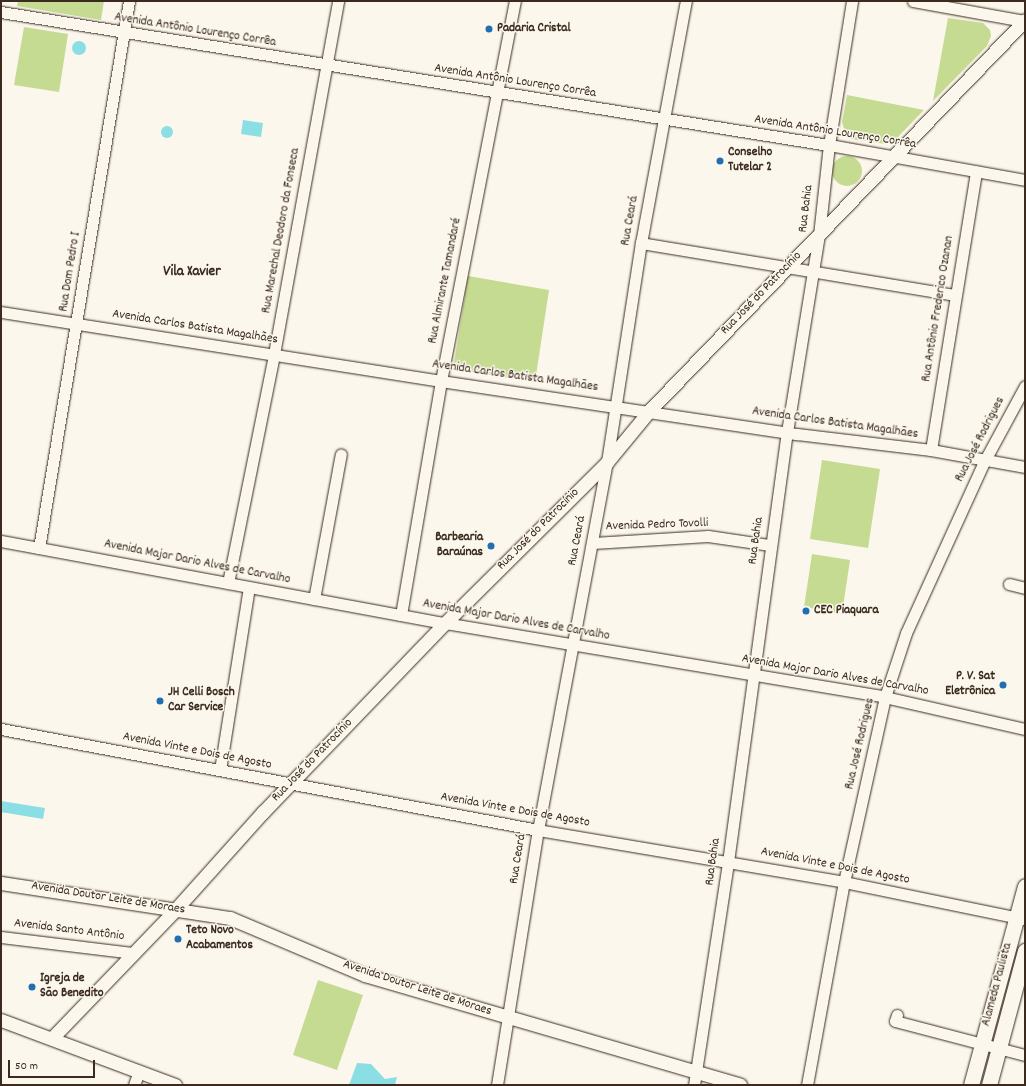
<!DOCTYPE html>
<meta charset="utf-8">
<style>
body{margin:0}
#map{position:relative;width:1026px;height:1086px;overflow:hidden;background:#fbf7ec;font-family:Dekko,sans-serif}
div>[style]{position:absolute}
.green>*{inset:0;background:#c4db91}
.round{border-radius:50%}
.water>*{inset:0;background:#8cdee5}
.roads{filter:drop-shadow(0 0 1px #3b2a1e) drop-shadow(0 0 1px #3b2a1e)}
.minor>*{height:11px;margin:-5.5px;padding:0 5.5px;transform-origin:5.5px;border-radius:5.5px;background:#fbf7ec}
.tertiary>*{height:13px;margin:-6.5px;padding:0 6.5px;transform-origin:6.5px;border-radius:6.5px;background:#fbf7ec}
.secondary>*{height:15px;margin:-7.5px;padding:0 7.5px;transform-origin:7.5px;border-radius:7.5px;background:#fbf7ec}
.dots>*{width:11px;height:11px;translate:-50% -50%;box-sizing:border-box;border:2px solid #fbf7ec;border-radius:50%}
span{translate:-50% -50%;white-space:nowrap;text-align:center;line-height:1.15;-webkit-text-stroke:3px #fbf7ec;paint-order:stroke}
.poi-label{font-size:13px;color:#3b2a1e;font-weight:700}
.left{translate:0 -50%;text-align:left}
.right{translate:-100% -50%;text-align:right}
.street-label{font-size:13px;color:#3b2a1e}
.quarter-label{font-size:15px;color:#3b2a1e;font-weight:700}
.frame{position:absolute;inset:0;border:2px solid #3b2a1e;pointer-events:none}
.scale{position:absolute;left:8px;top:1060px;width:87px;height:18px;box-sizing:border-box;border:2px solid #3b2a1e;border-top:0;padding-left:5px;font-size:12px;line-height:14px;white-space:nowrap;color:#3b2a1e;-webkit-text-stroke:3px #fbf7ec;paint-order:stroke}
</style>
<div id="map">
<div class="green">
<div style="clip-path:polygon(18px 1px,104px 1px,101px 20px,17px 6px)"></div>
<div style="clip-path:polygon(948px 18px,983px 23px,990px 30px,991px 36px,987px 46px,933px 101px)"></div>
<div style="clip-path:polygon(24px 27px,68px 34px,59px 92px,14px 85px)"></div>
<div style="clip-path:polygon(847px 95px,924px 110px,895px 140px,886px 144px,852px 139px,846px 135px,842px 122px)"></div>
<div class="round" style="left:832px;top:156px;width:30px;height:30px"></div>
<div style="clip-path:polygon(468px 276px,549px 290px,535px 382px,453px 369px)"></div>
<div style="clip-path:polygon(822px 460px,880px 469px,868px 548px,810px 539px)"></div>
<div style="clip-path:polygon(812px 554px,850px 560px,843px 607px,839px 613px,804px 607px)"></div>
<div style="clip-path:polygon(318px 980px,363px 995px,337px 1070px,293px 1055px)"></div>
</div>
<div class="water">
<div class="round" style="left:72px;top:41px;width:14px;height:14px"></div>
<div style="clip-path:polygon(243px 120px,263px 123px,261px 137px,241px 134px)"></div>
<div class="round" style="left:161px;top:126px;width:12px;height:12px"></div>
<div style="clip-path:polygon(1px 801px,45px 808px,43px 819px,1px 812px)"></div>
<div style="clip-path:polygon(357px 1063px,371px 1064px,385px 1079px,397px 1077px,395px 1085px,349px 1085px)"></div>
</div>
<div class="roads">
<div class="minor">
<div style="left:913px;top:1px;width:113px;rotate:10.2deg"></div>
<div style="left:1px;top:12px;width:839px;rotate:9.13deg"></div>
<div style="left:829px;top:145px;width:199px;rotate:10.1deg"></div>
<div style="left:641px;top:243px;width:318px;rotate:9.4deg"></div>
<div style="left:1px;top:312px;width:445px;rotate:8.9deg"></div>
<div style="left:441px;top:381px;width:360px;rotate:8.5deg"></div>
<div style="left:797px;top:434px;width:135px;rotate:6.8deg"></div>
<div style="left:931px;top:450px;width:96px;rotate:10.3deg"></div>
<div style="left:931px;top:450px;width:282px;rotate:-80.8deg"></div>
<div style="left:1px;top:541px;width:452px;rotate:10.5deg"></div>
<div style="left:445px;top:623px;width:446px;rotate:9.5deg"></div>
<div style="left:885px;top:697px;width:144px;rotate:12.9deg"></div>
<div style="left:593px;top:543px;width:115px;rotate:-3.5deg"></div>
<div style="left:708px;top:536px;width:63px;rotate:8.3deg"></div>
<div style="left:39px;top:548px;width:554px;rotate:-80.66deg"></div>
<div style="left:228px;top:583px;width:234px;rotate:-78.6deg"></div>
<div style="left:274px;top:354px;width:359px;rotate:-79.7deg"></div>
<div style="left:1009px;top:584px;width:16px;rotate:14deg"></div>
<div style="left:314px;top:599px;width:147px;rotate:-79.5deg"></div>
<div style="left:401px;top:615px;width:237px;rotate:-80.3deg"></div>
<div style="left:441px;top:381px;width:387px;rotate:-79deg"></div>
<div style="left:1px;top:729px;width:546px;rotate:10.65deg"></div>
<div style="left:538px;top:830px;width:310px;rotate:9.6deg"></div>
<div style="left:844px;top:882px;width:185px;rotate:11.6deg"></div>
<div style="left:220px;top:770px;width:185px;rotate:-81deg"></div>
<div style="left:1px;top:937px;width:134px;rotate:6.9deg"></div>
<div style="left:897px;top:1015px;width:6px;rotate:108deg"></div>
<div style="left:895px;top:1021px;width:134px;rotate:14.7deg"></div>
<div style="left:134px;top:1085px;width:15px;rotate:-70deg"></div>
<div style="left:497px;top:1085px;width:258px;rotate:-80.9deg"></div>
<div style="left:538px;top:830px;width:374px;rotate:-79.4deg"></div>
<div style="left:607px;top:462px;width:222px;rotate:-81.2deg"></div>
<div style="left:641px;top:243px;width:246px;rotate:-79.5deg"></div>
<div style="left:694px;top:1085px;width:226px;rotate:-81.3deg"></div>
<div style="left:728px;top:862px;width:434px;rotate:-82.2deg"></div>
<div style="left:787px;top:432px;width:200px;rotate:-80.8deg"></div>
<div style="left:819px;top:235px;width:91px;rotate:-83.7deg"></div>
<div style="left:829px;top:145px;width:146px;rotate:-80.9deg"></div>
<div style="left:807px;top:1085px;width:206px;rotate:-79.7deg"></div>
<div style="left:844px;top:882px;width:189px;rotate:-77.5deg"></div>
<div style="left:885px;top:697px;width:67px;rotate:-71.8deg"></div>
<div style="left:906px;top:633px;width:190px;rotate:-65.5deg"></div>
<div style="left:985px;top:460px;width:84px;rotate:-61.6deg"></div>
</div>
<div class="tertiary">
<div style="left:1px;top:883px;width:232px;rotate:8.7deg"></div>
<div style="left:230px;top:918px;width:147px;rotate:22.9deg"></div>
<div style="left:365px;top:975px;width:391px;rotate:16.3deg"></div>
<div style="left:1px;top:1020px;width:186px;rotate:20.5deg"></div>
<div style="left:52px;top:1038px;width:178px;rotate:-46.1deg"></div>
<div style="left:175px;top:910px;width:132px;rotate:-48.1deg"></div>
<div style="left:263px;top:812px;width:262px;rotate:-46.1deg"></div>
<div style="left:445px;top:623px;width:228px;rotate:-44.8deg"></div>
<div style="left:607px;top:462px;width:66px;rotate:-50.5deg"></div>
<div style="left:649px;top:411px;width:542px;rotate:-46.12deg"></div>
</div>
<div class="secondary">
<div style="left:971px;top:1085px;width:206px;rotate:-74.8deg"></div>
<div style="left:989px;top:1085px;width:139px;rotate:-75deg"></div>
</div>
</div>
<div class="dots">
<div style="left:489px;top:29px;background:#1f6fb2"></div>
<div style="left:720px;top:161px;background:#1f6fb2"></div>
<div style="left:491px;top:546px;background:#1f6fb2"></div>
<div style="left:806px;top:611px;background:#1f6fb2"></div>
<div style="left:1003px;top:685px;background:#1f6fb2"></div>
<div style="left:160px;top:701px;background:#1f6fb2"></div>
<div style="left:178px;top:939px;background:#1f6fb2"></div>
<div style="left:32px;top:987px;background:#1f6fb2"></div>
</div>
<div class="poi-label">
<span class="left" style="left:497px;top:29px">Padaria Cristal</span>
<span class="left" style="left:728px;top:161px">Conselho<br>Tutelar 2</span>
<span class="right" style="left:483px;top:546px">Barbearia<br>Baraúnas</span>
<span class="left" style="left:814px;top:611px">CEC Piaquara</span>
<span class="right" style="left:995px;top:685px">P. V. Sat<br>Eletrônica</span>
<span class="left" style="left:168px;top:701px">JH Celli Bosch<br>Car Service</span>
<span class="left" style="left:186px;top:939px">Teto Novo<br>Acabamentos</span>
<span class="left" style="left:40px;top:987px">Igreja de<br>São Benedito</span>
</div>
<div class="street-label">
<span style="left:195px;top:31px;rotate:9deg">Avenida Antônio Lourenço Corrêa</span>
<span style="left:515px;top:82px;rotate:9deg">Avenida Antônio Lourenço Corrêa</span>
<span style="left:835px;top:133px;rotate:9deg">Avenida Antônio Lourenço Corrêa</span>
<span style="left:807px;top:209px;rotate:-83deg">Rua Bahia</span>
<span style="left:631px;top:221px;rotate:-80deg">Rua Ceará</span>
<span style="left:282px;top:231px;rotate:-80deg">Rua Marechal Deodoro da Fonseca</span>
<span style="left:71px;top:272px;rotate:-81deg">Rua Dom Pedro I</span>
<span style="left:446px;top:281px;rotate:-79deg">Rua Almirante Tamandaré</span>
<span style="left:762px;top:294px;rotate:-46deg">Rua José do Patrocínio</span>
<span style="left:939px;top:309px;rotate:-81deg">Rua Antônio Frederico Ozanan</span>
<span style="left:195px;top:328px;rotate:9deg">Avenida Carlos Batista Magalhães</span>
<span style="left:515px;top:377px;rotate:8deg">Avenida Carlos Batista Magalhães</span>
<span style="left:835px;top:424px;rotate:8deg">Avenida Carlos Batista Magalhães</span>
<span style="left:981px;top:440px;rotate:-63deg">Rua José Rodrigues</span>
<span style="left:657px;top:526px;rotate:-2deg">Avenida Pedro Tovolli</span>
<span style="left:539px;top:530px;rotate:-45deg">Rua José do Patrocínio</span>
<span style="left:578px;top:541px;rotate:-79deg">Rua Ceará</span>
<span style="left:757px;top:541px;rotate:-82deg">Rua Bahia</span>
<span style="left:197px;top:563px;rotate:11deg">Avenida Major Dario Alves de Carvalho</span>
<span style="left:516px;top:621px;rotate:10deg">Avenida Major Dario Alves de Carvalho</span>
<span style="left:835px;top:676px;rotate:10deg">Avenida Major Dario Alves de Carvalho</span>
<span style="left:861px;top:744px;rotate:-77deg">Rua José Rodrigues</span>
<span style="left:197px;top:752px;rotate:11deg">Avenida Vinte e Dois de Agosto</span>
<span style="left:313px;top:761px;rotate:-46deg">Rua José do Patrocínio</span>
<span style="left:515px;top:811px;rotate:10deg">Avenida Vinte e Dois de Agosto</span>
<span style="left:519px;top:859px;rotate:-81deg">Rua Ceará</span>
<span style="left:714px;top:862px;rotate:-82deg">Rua Bahia</span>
<span style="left:835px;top:867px;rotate:11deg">Avenida Vinte e Dois de Agosto</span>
<span style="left:108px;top:899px;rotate:9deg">Avenida Doutor Leite de Moraes</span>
<span style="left:69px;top:931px;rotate:7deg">Avenida Santo Antônio</span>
<span style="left:998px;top:985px;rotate:-75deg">Alameda Paulista</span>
<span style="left:417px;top:989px;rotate:18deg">Avenida Doutor Leite de Moraes</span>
</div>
<div class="quarter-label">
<span style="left:192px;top:273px">Vila Xavier</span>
</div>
<div class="frame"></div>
<div class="scale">50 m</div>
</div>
